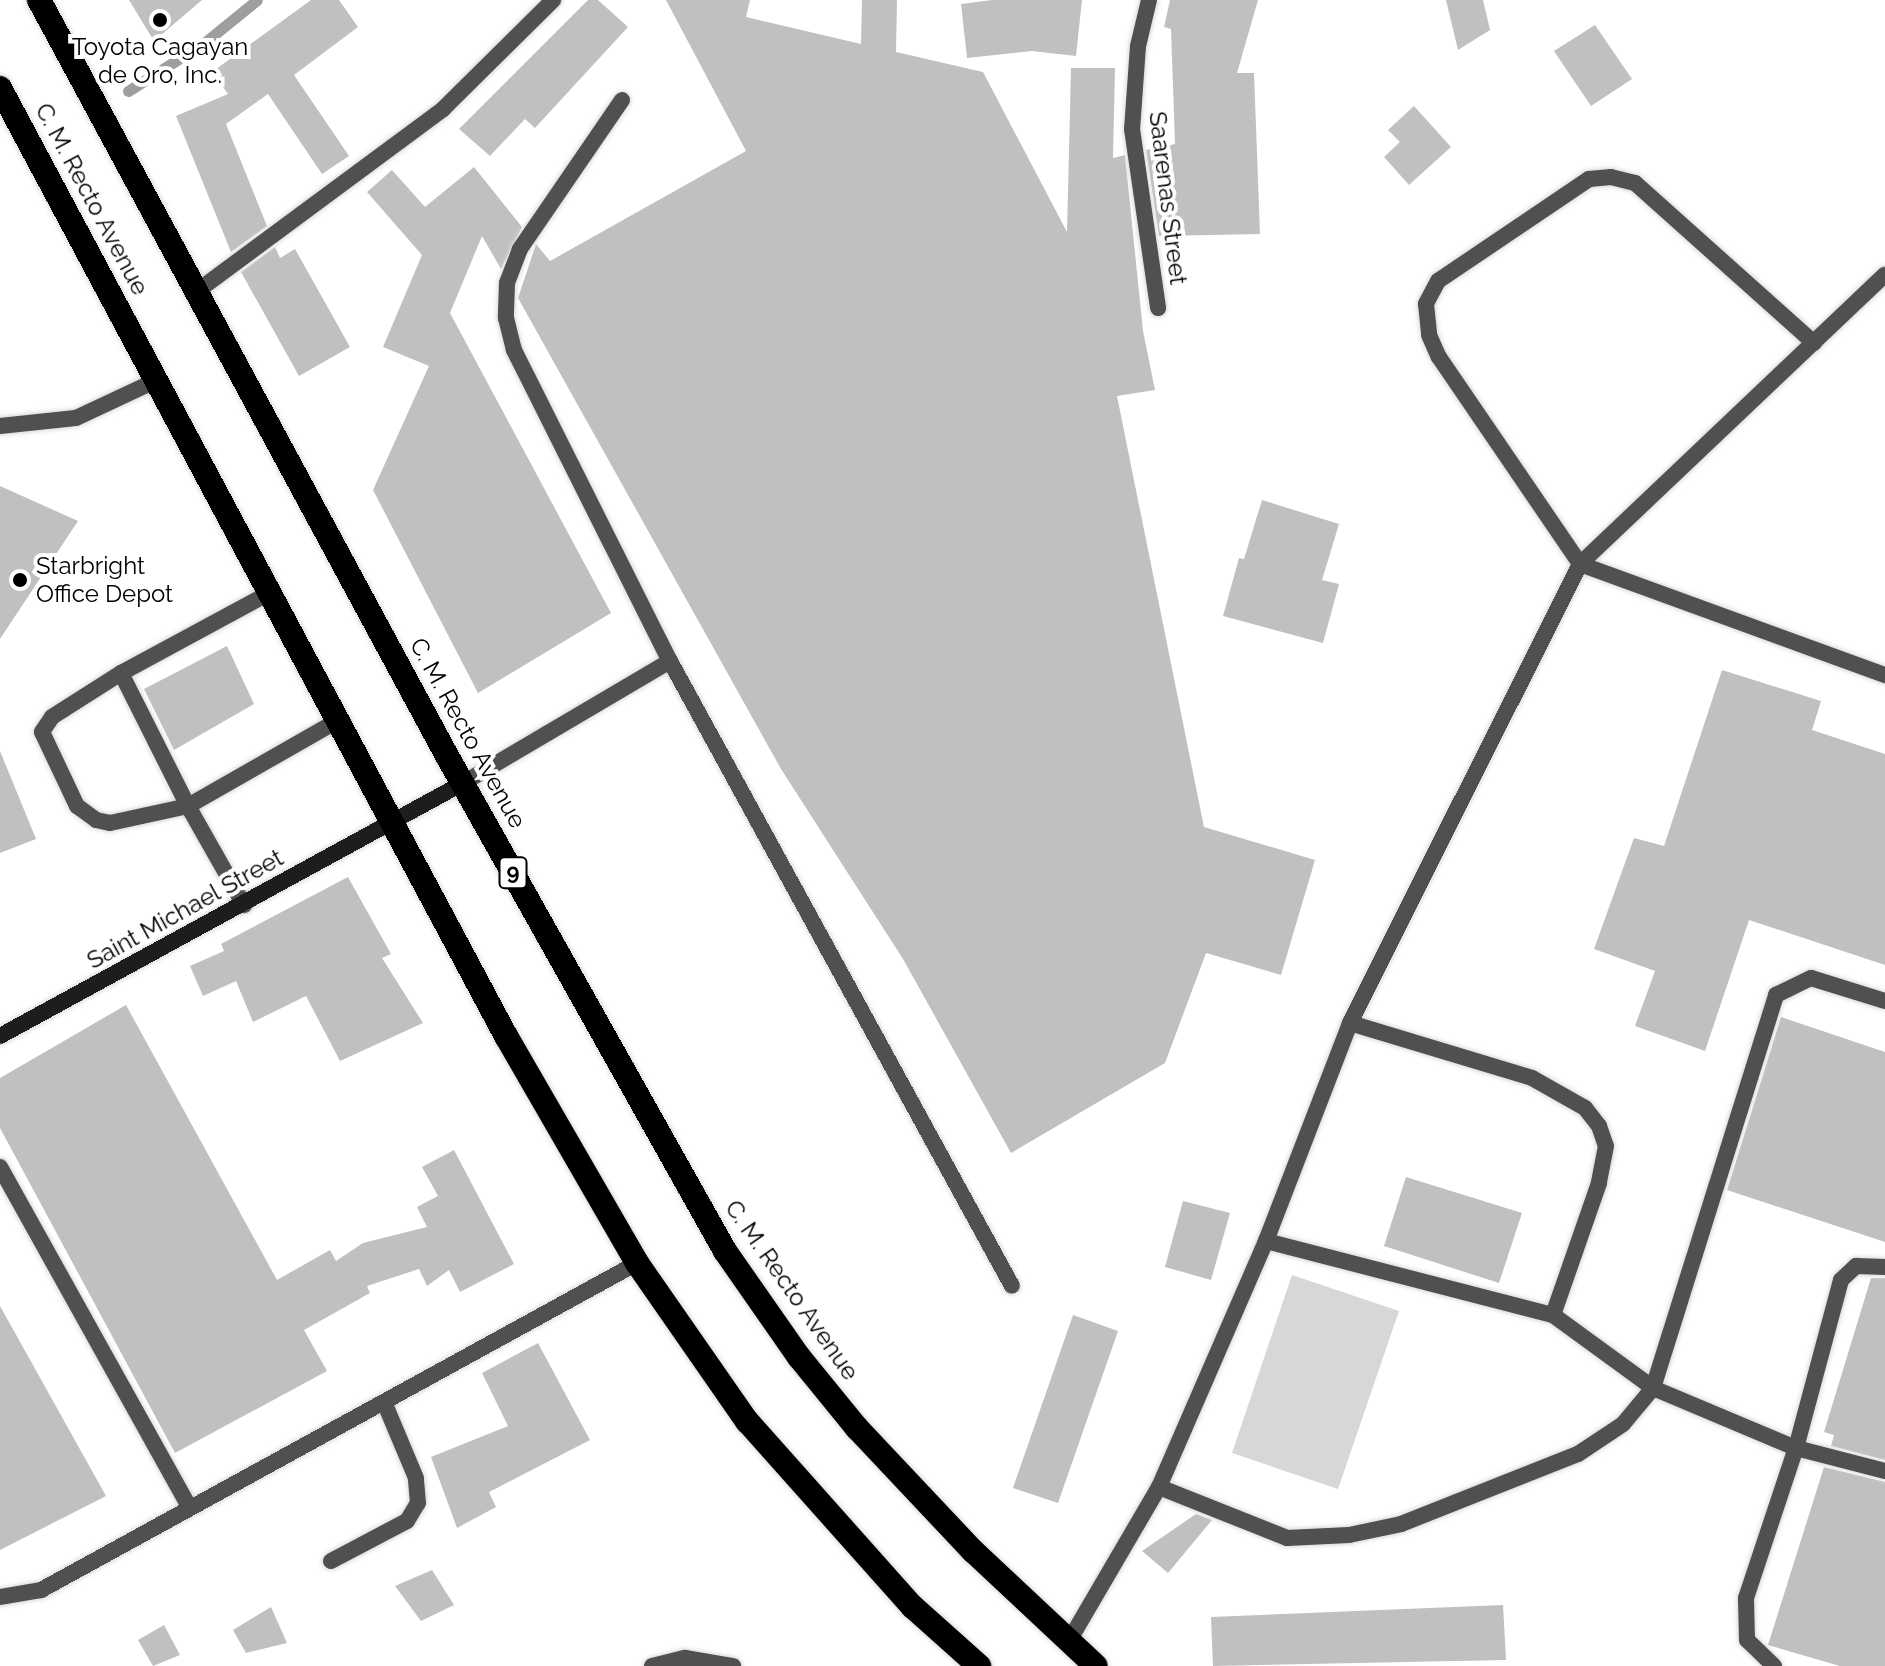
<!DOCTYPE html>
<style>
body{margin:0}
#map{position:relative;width:1885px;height:1666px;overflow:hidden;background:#fff;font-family:Raleway,sans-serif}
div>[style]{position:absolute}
.green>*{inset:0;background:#d7d7d7}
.stream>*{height:11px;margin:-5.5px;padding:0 5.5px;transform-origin:5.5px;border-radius:5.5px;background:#9e9e9e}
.building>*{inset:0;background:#c0c0c0}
.roads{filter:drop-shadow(0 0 2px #dbdbdb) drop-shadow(0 0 2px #dbdbdb)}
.lane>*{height:16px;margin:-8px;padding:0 8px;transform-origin:8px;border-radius:8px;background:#505050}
.street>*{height:16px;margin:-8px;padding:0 8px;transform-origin:8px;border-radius:8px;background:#505050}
.secondary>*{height:16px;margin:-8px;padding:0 8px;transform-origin:8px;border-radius:8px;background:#1d1d1d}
.highway>*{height:24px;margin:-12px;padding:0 12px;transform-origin:12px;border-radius:12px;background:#000}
.dots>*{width:22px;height:22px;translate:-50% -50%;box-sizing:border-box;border:4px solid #fff;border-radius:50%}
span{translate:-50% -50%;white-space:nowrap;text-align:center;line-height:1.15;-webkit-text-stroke:8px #fff;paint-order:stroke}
.shield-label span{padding:2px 6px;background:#fff;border:2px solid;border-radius:6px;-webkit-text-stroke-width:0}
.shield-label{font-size:22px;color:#000;font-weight:700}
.poi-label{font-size:24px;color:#000}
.left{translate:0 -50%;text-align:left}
.street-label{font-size:24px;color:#000}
</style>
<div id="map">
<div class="green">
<div style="clip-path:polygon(1292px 1275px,1399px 1311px,1338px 1489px,1232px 1453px)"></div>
</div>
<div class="stream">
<div style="left:128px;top:91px;width:90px;rotate:-32.3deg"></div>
<div style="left:204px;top:43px;width:68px;rotate:-39.1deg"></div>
</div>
<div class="building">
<div style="clip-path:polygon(129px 0,202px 0,154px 41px)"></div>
<div style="clip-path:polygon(311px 0,339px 0,358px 27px,294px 75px,349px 156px,322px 174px,268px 94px,226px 124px,267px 226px,231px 252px,176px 116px,228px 94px,212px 72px)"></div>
<div style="clip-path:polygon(588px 0,598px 0,628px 27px,535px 128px,525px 119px,490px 156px,459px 129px)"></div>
<div style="clip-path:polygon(666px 0,750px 0,746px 17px,861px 44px,862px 0,897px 0,896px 52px,983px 72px,1067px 232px,1071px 68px,1115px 68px,1113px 158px,1125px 155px,1143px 331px,1155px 390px,1117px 396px,1204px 827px,1315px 860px,1281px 975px,1206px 953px,1165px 1063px,1011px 1153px,903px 959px,781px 769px,518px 298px,536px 244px,550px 261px,746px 151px)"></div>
<div style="clip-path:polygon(992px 0,1082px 0,1076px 56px,1032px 51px,967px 58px,961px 4px)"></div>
<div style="clip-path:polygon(1170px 0,1258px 0,1237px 73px,1254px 73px,1260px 234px,1159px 236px,1146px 150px,1175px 144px,1171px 29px,1164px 27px)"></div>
<div style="clip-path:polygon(1446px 0,1483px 0,1490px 30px,1458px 50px)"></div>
<div style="clip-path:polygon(1595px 25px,1632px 79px,1591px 106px,1554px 51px)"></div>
<div style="clip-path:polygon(1414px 106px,1451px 147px,1409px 185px,1384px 157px,1400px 142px,1388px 130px)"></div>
<div style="clip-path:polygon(474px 167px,522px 227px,501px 269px,482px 236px,450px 313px,611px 613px,478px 693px,373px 490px,429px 366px,383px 347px,422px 255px,367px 192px,392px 170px,425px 207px)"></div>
<div style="clip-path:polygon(275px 247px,280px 258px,295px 249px,350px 347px,299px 376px,241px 272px)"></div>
<div style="clip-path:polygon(0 486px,78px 521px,0 639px)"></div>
<div style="clip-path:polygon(1262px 500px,1339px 524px,1322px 580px,1339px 584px,1323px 643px,1223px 616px,1239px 558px,1244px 559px)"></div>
<div style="clip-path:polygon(227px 646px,254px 704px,174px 750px,144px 689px)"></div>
<div style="clip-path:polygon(1722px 670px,1821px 701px,1812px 730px,1885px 754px,1885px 965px,1749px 920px,1705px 1051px,1635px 1026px,1655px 971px,1594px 949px,1634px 838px,1664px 846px)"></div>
<div style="clip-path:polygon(0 751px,36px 839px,0 853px)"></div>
<div style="clip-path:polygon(348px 877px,391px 954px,382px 958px,423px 1023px,340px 1061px,306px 996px,253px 1022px,236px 981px,203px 996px,190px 966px,224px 951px,221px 944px)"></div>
<div style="clip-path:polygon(126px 1005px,277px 1280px,330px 1250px,336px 1261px,363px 1243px,427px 1227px,417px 1207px,438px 1196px,422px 1167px,454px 1150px,514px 1264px,460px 1292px,449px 1270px,427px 1286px,419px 1269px,367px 1286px,370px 1293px,304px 1330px,327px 1371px,175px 1453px,0 1128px,0 1078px)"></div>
<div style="clip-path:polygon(1781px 1017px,1885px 1052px,1885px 1242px,1727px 1190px)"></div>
<div style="clip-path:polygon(1406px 1177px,1522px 1213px,1499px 1283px,1384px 1246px)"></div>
<div style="clip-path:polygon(1183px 1201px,1230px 1213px,1211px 1280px,1165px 1267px)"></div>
<div style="clip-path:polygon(1871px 1278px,1885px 1278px,1885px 1460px,1831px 1446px,1834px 1435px,1824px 1432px)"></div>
<div style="clip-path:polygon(0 1306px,106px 1496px,0 1550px)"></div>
<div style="clip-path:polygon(1073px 1315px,1118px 1331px,1058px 1503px,1013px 1488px)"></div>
<div style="clip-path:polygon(538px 1343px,590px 1440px,489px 1492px,496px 1507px,457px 1528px,431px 1457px,508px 1426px,482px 1373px)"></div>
<div style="clip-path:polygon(1824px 1467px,1885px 1482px,1885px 1666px,1840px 1666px,1768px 1645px)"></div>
<div style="clip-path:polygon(1196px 1514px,1212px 1520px,1168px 1573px,1142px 1551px)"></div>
<div style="clip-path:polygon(432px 1570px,454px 1605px,421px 1621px,395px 1586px)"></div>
<div style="clip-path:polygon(1503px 1605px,1506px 1660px,1213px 1666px,1211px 1617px)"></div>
<div style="clip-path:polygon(271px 1607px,287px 1643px,246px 1653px,233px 1630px)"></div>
<div style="clip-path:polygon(164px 1625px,180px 1655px,153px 1666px,138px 1640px)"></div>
</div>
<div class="roads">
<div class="lane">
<div style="left:622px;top:100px;width:181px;rotate:124.4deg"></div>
<div style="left:520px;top:249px;width:36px;rotate:111deg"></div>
<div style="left:507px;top:283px;width:35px;rotate:92deg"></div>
<div style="left:506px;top:318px;width:33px;rotate:76deg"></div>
<div style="left:514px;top:350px;width:348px;rotate:63.4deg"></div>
<div style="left:670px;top:661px;width:712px;rotate:61.31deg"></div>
<div style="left:196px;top:292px;width:307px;rotate:-36.5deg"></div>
<div style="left:443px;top:109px;width:155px;rotate:-44.7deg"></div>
<div style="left:1814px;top:343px;width:240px;rotate:-138.2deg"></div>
<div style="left:1635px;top:183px;width:25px;rotate:-166deg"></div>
<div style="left:1611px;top:177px;width:22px;rotate:175deg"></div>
<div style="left:1589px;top:179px;width:182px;rotate:146deg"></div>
<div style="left:1438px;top:281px;width:26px;rotate:118deg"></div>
<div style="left:1426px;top:304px;width:31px;rotate:84deg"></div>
<div style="left:1429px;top:335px;width:24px;rotate:66deg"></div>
<div style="left:1439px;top:357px;width:250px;rotate:55.7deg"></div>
<div style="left:1580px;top:564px;width:325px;rotate:20deg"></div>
<div style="left:0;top:426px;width:76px;rotate:-6deg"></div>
<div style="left:76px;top:418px;width:89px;rotate:-25.1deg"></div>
<div style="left:271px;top:592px;width:170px;rotate:151.6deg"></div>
<div style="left:121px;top:673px;width:149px;rotate:63.3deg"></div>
<div style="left:188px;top:806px;width:174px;rotate:-29.7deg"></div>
<div style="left:121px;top:673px;width:82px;rotate:147.5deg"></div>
<div style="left:52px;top:717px;width:18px;rotate:124deg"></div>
<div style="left:42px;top:732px;width:82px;rotate:64.7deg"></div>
<div style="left:77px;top:806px;width:24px;rotate:36deg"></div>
<div style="left:96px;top:820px;width:14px;rotate:12deg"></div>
<div style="left:110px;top:823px;width:80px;rotate:-12.3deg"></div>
<div style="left:188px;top:806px;width:114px;rotate:60.5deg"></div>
<div style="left:463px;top:783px;width:240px;rotate:-30.5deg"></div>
<div style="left:1350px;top:1023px;width:190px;rotate:16.8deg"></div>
<div style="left:1532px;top:1078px;width:61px;rotate:29.5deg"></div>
<div style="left:1585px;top:1108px;width:23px;rotate:52deg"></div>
<div style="left:1599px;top:1126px;width:21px;rotate:71deg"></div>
<div style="left:1606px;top:1146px;width:38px;rotate:101deg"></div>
<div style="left:1599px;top:1183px;width:140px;rotate:109.2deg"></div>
<div style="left:1553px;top:1315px;width:124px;rotate:36.1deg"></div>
<div style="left:1653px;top:1388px;width:155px;rotate:22.8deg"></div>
<div style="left:1796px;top:1448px;width:92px;rotate:14.5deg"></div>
<div style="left:0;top:1167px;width:390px;rotate:60.9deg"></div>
<div style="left:1266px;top:1241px;width:296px;rotate:14.5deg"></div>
<div style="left:1159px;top:1487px;width:138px;rotate:21.7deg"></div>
<div style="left:1287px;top:1538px;width:62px;rotate:-2.8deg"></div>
<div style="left:1349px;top:1535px;width:53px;rotate:-11.9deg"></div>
<div style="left:1401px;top:1524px;width:190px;rotate:-21.6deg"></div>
<div style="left:1578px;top:1454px;width:54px;rotate:-33.7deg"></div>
<div style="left:1623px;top:1424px;width:47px;rotate:-50.2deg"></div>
<div style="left:1653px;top:1388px;width:412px;rotate:-72.6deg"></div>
<div style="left:1776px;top:995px;width:39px;rotate:-26deg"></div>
<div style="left:1811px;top:978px;width:77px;rotate:17.3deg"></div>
<div style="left:331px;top:1561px;width:86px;rotate:-27.8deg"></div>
<div style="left:407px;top:1521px;width:21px;rotate:-59deg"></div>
<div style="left:418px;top:1503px;width:25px;rotate:-95deg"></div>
<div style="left:416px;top:1478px;width:82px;rotate:-112.8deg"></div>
<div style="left:0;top:1597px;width:42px;rotate:-9.7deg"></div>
<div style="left:41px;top:1590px;width:680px;rotate:-28.75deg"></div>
<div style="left:1069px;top:1641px;width:178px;rotate:-59.7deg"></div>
<div style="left:1159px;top:1487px;width:268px;rotate:-66.5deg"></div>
<div style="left:1266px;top:1241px;width:234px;rotate:-68.9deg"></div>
<div style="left:1350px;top:1023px;width:513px;rotate:-63.39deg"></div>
<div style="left:1580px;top:564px;width:420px;rotate:-43.5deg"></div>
<div style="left:652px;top:1666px;width:34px;rotate:-14deg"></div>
<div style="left:685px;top:1658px;width:49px;rotate:9.5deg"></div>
<div style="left:1774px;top:1666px;width:37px;rotate:-136deg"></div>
<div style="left:1747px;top:1640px;width:42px;rotate:-91.4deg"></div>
<div style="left:1746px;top:1598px;width:158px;rotate:-71.6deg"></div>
<div style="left:1796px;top:1448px;width:174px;rotate:-75deg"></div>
<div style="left:1841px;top:1280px;width:21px;rotate:-43deg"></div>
<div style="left:1856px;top:1266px;width:29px;rotate:2deg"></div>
</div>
<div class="street">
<div style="left:1149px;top:0;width:47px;rotate:103.4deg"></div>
<div style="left:1138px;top:46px;width:83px;rotate:94.1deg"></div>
<div style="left:1132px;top:129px;width:181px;rotate:81.7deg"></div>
</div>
<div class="secondary">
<div style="left:0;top:1036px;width:528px;rotate:-28.65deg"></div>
</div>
<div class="highway">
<div style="left:39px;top:0;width:857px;rotate:61.64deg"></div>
<div style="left:446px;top:754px;width:570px;rotate:60.69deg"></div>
<div style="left:725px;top:1251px;width:129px;rotate:55.1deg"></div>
<div style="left:799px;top:1357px;width:92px;rotate:50.8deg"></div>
<div style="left:857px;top:1428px;width:169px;rotate:46.7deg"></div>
<div style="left:973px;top:1551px;width:168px;rotate:43.1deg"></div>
<div style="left:0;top:88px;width:1075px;rotate:61.91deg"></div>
<div style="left:506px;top:1036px;width:262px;rotate:60deg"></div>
<div style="left:637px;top:1263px;width:193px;rotate:55.2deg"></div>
<div style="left:747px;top:1421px;width:249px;rotate:48.3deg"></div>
<div style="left:913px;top:1607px;width:89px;rotate:41.8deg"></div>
</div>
</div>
<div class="dots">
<div style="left:160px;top:20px;background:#000"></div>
<div style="left:20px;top:580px;background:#000"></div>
</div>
<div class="shield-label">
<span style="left:513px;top:873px">9</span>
</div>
<div class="poi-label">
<span style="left:160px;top:61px">Toyota Cagayan<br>de Oro, Inc.</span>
<span class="left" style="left:36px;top:580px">Starbright<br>Office Depot</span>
</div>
<div class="street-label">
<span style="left:1168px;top:198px;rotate:83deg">Saarenas Street</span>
<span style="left:92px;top:199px;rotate:62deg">C. M. Recto Avenue</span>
<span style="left:468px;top:733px;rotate:61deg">C. M. Recto Avenue</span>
<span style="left:185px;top:909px;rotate:-29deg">Saint Michael Street</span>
<span style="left:792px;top:1290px;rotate:55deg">C. M. Recto Avenue</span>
</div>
</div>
